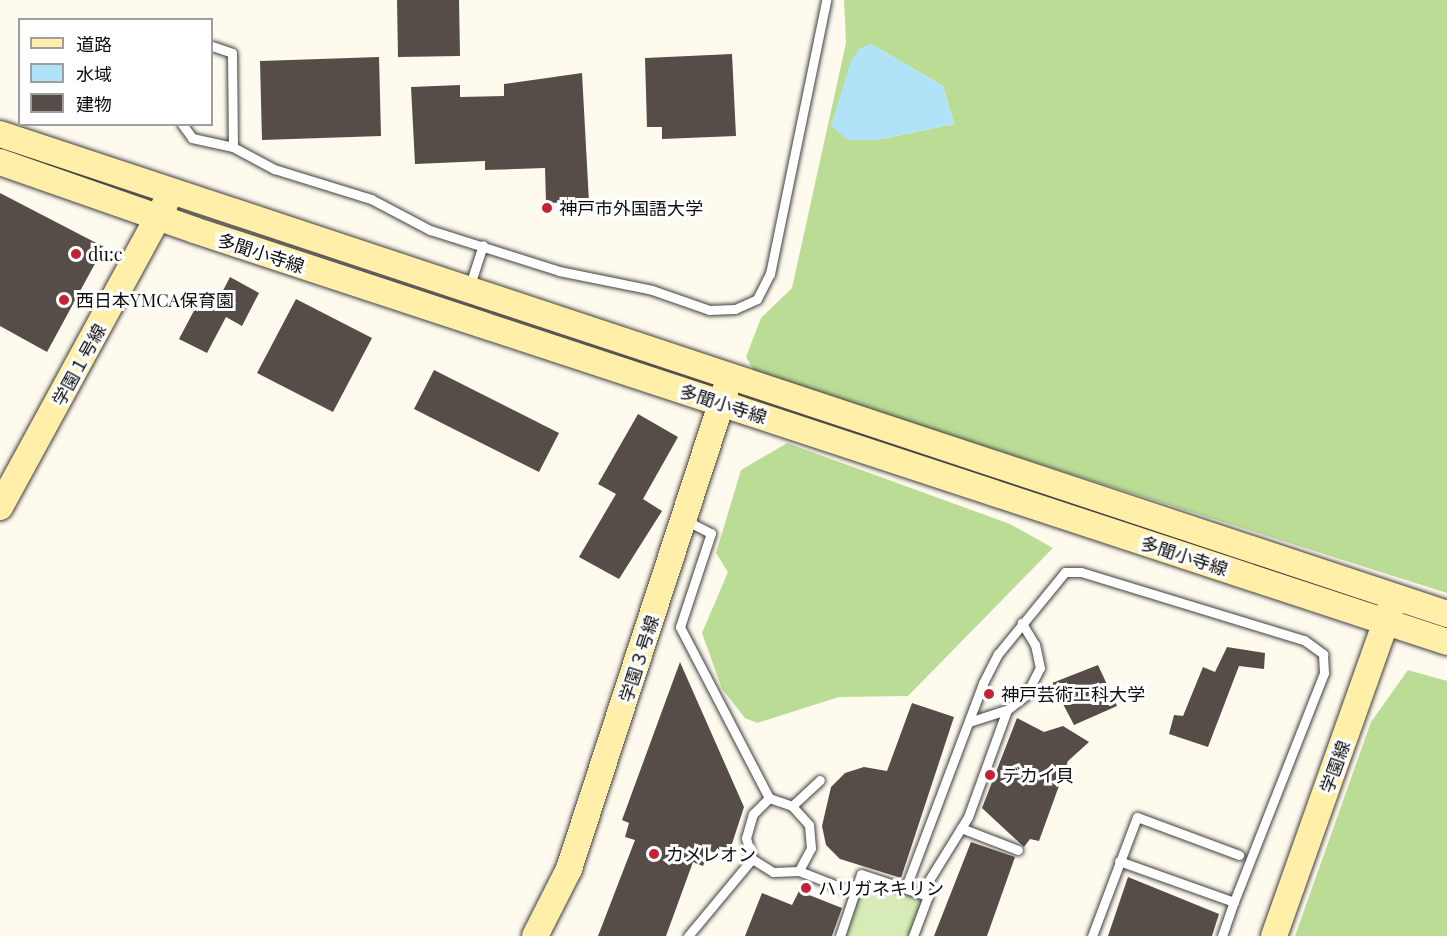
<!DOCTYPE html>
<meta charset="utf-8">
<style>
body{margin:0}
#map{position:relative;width:1447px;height:936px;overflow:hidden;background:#fffaee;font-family:"Playfair Display","Noto Sans JP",serif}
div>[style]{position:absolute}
.green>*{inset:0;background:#d6ebb6}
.forest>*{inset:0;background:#bbdc95}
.water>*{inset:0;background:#b1e3f8}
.building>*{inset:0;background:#564d49}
.roads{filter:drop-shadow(0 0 2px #404040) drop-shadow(0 0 2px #404040)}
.lane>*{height:9px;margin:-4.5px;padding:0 4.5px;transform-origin:4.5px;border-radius:4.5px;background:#fff}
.secondary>*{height:26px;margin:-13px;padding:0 13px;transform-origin:13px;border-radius:13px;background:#ffefa9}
.dots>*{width:16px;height:16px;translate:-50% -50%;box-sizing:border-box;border:3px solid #fff;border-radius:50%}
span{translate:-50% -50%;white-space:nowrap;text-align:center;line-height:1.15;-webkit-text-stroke:6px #fff;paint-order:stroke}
.poi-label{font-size:18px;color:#0d0d0d}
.left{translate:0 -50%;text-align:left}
.street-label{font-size:18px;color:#0d0d0d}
.legend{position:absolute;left:18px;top:18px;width:195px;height:108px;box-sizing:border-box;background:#fff;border:2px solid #9e9e9e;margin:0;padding:8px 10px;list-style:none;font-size:18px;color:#0d0d0d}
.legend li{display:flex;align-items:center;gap:12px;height:30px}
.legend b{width:30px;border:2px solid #9e9e9e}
</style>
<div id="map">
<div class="green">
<div style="clip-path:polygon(861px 874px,928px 896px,913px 936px,839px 936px)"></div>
</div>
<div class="forest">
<div style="clip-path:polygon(evenodd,844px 0,1447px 0,1447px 593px,756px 374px,746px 357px,761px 318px,792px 288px,846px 43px,844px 0,871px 44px,943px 86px,954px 124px,876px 140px,871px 44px)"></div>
<div style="clip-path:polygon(787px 443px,1010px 524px,1053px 548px,908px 696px,839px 697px,757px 723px,745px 718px,722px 689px,702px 633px,728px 572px,716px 553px,741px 470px)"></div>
<div style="clip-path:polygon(1408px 670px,1447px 681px,1447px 936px,1295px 936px,1371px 722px)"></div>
</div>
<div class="water">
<div style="clip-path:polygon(871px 44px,943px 86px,954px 124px,876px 140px,848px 140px,831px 126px,851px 61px,860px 48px)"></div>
</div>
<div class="building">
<div style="clip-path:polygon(397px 0,459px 0,460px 56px,398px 57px)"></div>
<div style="clip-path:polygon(732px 54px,736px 136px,662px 139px,662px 127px,647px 127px,645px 58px)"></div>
<div style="clip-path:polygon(379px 57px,381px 136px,262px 140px,260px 61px)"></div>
<div style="clip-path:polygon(582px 73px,589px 202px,546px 203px,545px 168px,485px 170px,485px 161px,415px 164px,411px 87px,460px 85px,460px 97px,504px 96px,504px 84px)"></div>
<div style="clip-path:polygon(0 193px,104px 247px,47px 352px,0 326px)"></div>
<div style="clip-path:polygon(230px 277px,259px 293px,242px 326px,226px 317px,207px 353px,179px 339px,198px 303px,213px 310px)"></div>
<div style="clip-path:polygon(296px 299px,372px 338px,333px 412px,257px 373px)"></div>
<div style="clip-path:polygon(434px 370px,559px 433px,539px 472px,414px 409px)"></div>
<div style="clip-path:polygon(638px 414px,678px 437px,643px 499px,662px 511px,619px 579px,579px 557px,616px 494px,598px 484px)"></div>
<div style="clip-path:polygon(1227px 647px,1265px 653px,1264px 669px,1239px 666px,1208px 747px,1169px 734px,1174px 715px,1183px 716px,1203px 667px,1215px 672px)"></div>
<div style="clip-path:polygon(680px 662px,744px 807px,728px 856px,709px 851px,703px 866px,693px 862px,666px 936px,598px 936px,635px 840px,625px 837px,629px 823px,622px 820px)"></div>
<div style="clip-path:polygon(1098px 665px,1117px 706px,1074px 725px,1052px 683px)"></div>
<div style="clip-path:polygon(912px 703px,954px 717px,901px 878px,840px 859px,826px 845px,822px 826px,831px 787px,845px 773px,864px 767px,887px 771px)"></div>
<div style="clip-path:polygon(1017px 718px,1044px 732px,1063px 726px,1089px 742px,1068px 761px,1039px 841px,1030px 839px,1024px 847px,982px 808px)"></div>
<div style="clip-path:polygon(971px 842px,1015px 857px,987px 936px,934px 936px)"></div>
<div style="clip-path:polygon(1128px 877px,1219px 914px,1212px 936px,1108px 936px)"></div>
<div style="clip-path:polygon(799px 891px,842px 908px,832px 936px,745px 936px,762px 893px,792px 905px)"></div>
</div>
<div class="roads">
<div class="lane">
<div style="left:212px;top:46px;width:21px;rotate:19deg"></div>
<div style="left:232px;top:53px;width:94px;rotate:89.4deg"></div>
<div style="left:182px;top:124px;width:17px;rotate:54deg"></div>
<div style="left:192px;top:138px;width:42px;rotate:12.4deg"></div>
<div style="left:233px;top:147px;width:47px;rotate:28.2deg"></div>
<div style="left:274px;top:169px;width:102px;rotate:17.2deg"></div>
<div style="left:371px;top:199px;width:67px;rotate:27.7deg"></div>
<div style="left:430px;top:230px;width:135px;rotate:17.6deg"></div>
<div style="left:559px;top:271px;width:95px;rotate:11.5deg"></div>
<div style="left:652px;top:290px;width:60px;rotate:19.3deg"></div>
<div style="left:709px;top:310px;width:26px;rotate:-2deg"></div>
<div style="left:735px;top:309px;width:24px;rotate:-24deg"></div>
<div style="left:757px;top:299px;width:28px;rotate:-63deg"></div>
<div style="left:770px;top:274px;width:280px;rotate:-78.4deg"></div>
<div style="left:469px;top:288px;width:45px;rotate:-72deg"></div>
<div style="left:685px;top:520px;width:29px;rotate:27deg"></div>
<div style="left:711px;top:533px;width:99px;rotate:108.3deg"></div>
<div style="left:680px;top:627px;width:193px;rotate:62.5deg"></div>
<div style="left:769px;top:798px;width:24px;rotate:19deg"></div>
<div style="left:792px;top:806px;width:25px;rotate:48deg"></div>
<div style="left:809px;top:825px;width:23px;rotate:85deg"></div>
<div style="left:811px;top:848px;width:26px;rotate:118deg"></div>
<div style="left:799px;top:871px;width:26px;rotate:178deg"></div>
<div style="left:773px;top:872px;width:25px;rotate:-148deg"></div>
<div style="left:752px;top:859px;width:22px;rotate:-106deg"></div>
<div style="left:746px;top:838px;width:25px;rotate:-74deg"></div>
<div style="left:753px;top:814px;width:23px;rotate:-45deg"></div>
<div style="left:969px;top:722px;width:40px;rotate:-18deg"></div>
<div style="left:792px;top:806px;width:38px;rotate:-43deg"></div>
<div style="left:961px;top:828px;width:61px;rotate:21.1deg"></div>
<div style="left:799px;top:871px;width:60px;rotate:21.4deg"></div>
<div style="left:906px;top:887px;width:218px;rotate:-69.3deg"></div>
<div style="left:983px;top:683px;width:33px;rotate:-63deg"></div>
<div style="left:998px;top:654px;width:106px;rotate:-50.7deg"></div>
<div style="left:1065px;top:572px;width:16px"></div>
<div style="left:1081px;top:572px;width:233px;rotate:17deg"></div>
<div style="left:1304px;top:640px;width:24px;rotate:36deg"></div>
<div style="left:1323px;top:654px;width:19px;rotate:87deg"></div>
<div style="left:1324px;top:673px;width:246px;rotate:111.5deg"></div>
<div style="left:1234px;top:902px;width:122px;rotate:-160.4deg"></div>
<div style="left:921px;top:893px;width:89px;rotate:-58.3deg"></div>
<div style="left:968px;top:817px;width:114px;rotate:-70deg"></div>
<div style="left:1007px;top:710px;width:24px;rotate:-38deg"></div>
<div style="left:1026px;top:695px;width:30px;rotate:-63deg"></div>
<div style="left:1040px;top:668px;width:24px;rotate:-102deg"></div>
<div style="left:1035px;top:645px;width:26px;rotate:-121deg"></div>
<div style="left:688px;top:936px;width:100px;rotate:-50.3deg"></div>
<div style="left:840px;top:936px;width:65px;rotate:-71.3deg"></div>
<div style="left:861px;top:874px;width:71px;rotate:18.2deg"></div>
<div style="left:928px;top:896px;width:43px;rotate:110.6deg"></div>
<div style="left:1092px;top:936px;width:127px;rotate:-69.3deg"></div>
<div style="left:1137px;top:817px;width:109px;rotate:20.4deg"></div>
<div style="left:1222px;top:936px;width:36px;rotate:-71deg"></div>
</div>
<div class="secondary">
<div style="left:0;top:134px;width:1525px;rotate:18.35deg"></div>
<div style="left:0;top:162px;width:206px;rotate:19.3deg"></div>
<div style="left:194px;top:230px;width:1319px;rotate:18.2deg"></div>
<div style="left:0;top:507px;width:345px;rotate:-61.4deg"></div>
<div style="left:535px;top:936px;width:75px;rotate:-63.1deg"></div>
<div style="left:569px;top:869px;width:505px;rotate:-71.89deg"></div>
<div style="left:1274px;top:936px;width:348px;rotate:-70.4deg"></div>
</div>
</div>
<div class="dots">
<div style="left:547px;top:208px;background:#c22136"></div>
<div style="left:76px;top:254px;background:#c22136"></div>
<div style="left:64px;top:300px;background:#c22136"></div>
<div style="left:989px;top:694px;background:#c22136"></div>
<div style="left:990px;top:775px;background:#c22136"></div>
<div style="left:654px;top:854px;background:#c22136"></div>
<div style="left:806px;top:888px;background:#c22136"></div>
</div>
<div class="poi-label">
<span class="left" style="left:559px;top:208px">神戸市外国語大学</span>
<span class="left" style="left:88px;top:254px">du:c</span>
<span class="left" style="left:76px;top:300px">西日本YMCA保育園</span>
<span class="left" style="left:1001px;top:694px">神戸芸術工科大学</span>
<span class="left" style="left:1002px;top:775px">デカイ貝</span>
<span class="left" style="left:666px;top:854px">カメレオン</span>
<span class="left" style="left:818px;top:888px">ハリガネキリン</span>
</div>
<div class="street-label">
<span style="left:261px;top:253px;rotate:18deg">多聞小寺線</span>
<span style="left:79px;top:365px;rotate:-61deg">学園１号線</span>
<span style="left:723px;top:404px;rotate:18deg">多聞小寺線</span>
<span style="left:1184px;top:556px;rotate:18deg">多聞小寺線</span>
<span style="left:639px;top:659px;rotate:-72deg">学園３号線</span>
<span style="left:1335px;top:767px;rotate:-70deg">学園線</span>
</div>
<ul class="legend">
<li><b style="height:8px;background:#ffefa9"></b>道路</li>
<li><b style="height:16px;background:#b1e3f8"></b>水域</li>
<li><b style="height:16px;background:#564d49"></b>建物</li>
</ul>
</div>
